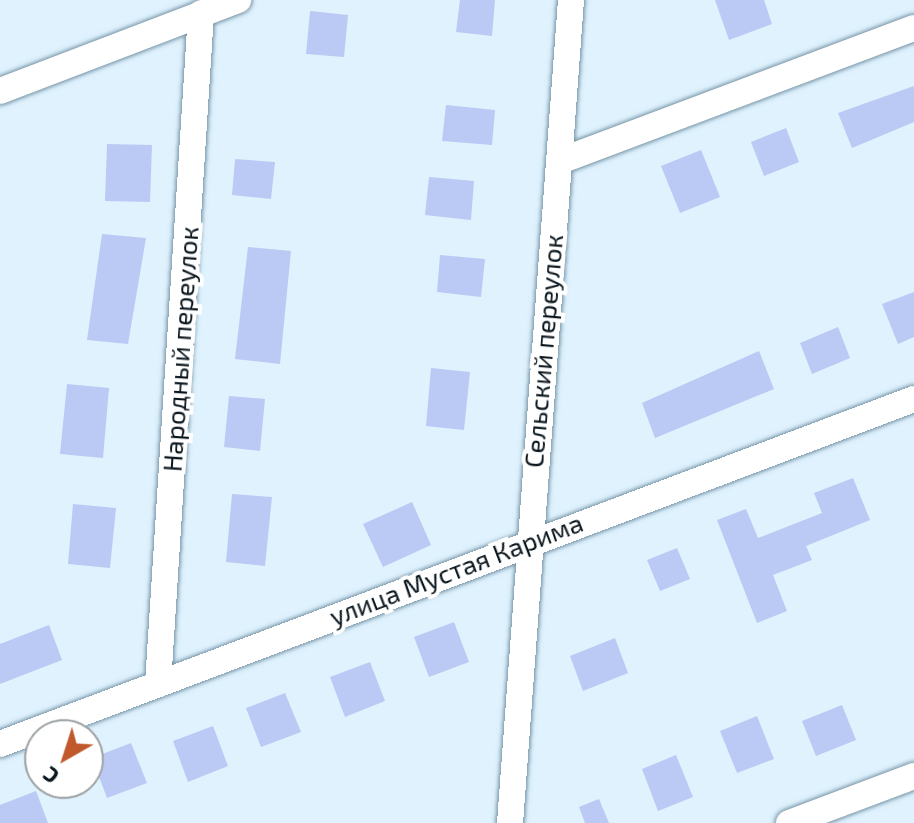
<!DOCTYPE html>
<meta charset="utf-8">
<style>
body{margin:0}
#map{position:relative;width:914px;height:823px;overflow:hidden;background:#dff2fe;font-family:"Exo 2",sans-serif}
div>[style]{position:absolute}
.building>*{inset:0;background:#bacaf4}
.roads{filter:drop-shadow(0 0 2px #7694a6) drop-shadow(0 0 2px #7694a6)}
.street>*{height:26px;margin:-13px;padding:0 13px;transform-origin:13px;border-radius:13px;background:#fff}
span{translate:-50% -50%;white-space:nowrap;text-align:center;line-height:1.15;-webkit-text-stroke:8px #fff;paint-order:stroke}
.street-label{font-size:26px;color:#0a161d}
.north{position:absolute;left:24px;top:719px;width:80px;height:80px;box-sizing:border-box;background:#fff;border:2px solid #9da2a5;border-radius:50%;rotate:219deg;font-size:22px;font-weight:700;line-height:32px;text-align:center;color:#0a161d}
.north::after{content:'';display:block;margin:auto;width:28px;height:36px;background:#c05a2c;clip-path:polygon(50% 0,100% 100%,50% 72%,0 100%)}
</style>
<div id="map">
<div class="building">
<div style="clip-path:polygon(460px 0,495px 0,492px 36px,456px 32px)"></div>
<div style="clip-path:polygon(715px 0,764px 0,772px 24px,729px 40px)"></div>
<div style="clip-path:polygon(310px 11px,348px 15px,344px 57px,306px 54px)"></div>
<div style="clip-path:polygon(914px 86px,914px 122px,852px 148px,838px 113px)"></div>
<div style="clip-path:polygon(446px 105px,495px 110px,492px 145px,442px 141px)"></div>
<div style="clip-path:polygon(786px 128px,799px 162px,764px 176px,751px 142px)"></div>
<div style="clip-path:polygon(107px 144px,152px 145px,150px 202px,105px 201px)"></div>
<div style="clip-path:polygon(701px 150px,720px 197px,680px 213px,661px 166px)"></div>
<div style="clip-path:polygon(235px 159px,275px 162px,271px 199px,232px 195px)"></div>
<div style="clip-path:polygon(429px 177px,474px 181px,471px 220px,425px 215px)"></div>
<div style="clip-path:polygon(102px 234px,146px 238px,128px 344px,87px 340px)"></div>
<div style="clip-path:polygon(248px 247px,291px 251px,280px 364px,235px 359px)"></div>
<div style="clip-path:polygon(440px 255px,485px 259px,481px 297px,437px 292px)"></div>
<div style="clip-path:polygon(914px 292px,914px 337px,898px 344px,882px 304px)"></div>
<div style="clip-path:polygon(838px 327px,850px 358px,812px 374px,800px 343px)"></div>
<div style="clip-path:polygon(759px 351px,774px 389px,655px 438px,642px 403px)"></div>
<div style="clip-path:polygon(431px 368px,470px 372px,464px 430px,426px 426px)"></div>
<div style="clip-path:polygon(67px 384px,109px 388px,103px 458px,60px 454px)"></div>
<div style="clip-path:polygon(229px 396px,265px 399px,260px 451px,224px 447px)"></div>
<div style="clip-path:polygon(853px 478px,870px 520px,806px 546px,812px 560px,773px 575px,787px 611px,757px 623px,717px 520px,746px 509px,758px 538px,822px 513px,814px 493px)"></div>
<div style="clip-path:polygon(232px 494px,272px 497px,265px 566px,226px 562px)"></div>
<div style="clip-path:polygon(412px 502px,431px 545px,383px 567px,363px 524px)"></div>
<div style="clip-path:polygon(73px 504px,116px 508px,110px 568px,68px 564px)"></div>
<div style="clip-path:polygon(677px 548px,690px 579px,660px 591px,647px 560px)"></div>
<div style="clip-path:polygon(454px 622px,469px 662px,429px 677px,414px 637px)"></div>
<div style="clip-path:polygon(49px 625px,62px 660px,0 684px,0 644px)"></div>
<div style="clip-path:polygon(615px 638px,628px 673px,583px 691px,570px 656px)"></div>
<div style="clip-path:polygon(370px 662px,385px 701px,345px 717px,330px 677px)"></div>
<div style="clip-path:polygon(285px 693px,301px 732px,261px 747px,246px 708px)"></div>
<div style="clip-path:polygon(842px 705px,856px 740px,816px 756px,802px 721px)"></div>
<div style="clip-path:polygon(757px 716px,774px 759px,737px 773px,720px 731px)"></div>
<div style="clip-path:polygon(213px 726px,228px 766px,188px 782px,173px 741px)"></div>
<div style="clip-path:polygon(131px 743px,147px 783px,107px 798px,92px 758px)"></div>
<div style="clip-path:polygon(676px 755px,693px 797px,658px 811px,642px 769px)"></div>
<div style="clip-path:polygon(36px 791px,48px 823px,0 823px,0 805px)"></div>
<div style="clip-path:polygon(599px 799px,609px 823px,585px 823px,579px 807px)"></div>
</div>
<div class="roads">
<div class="street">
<div style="left:0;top:91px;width:255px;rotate:-20.9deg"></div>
<div style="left:560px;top:161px;width:378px;rotate:-20.6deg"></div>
<div style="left:158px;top:684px;width:672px;rotate:-86.33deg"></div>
<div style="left:0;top:744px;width:977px;rotate:-20.68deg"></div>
<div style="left:510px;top:823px;width:825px;rotate:-85.76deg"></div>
<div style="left:789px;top:823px;width:134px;rotate:-20.6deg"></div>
</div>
</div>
<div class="street-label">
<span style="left:180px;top:349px;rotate:-86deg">Народный переулок</span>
<span style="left:543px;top:351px;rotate:-85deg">Сельский переулок</span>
<span style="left:456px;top:569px;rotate:-21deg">улица Мустая Карима</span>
</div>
<div class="north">С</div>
</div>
